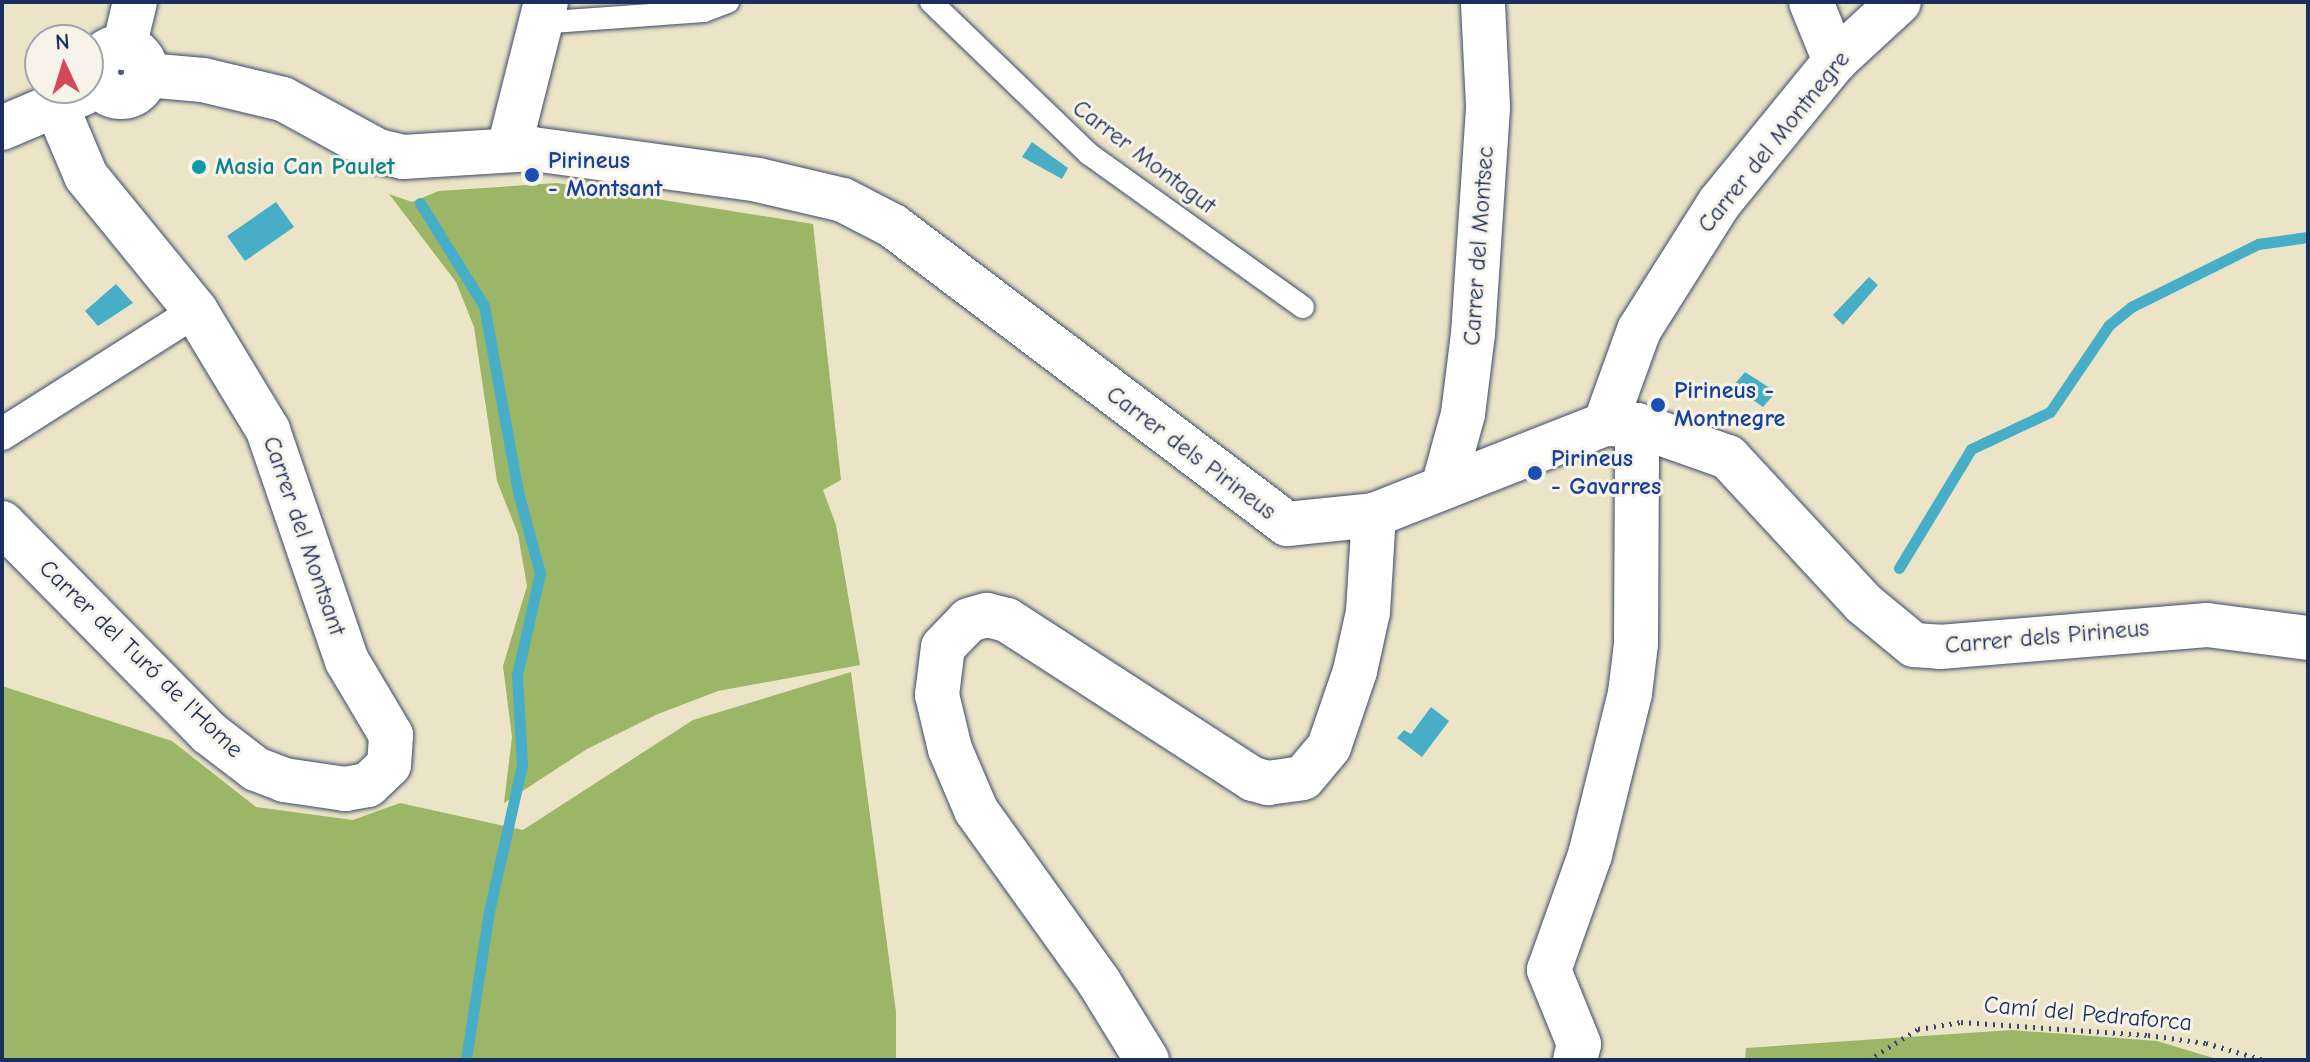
<!DOCTYPE html>
<meta charset="utf-8">
<style>
body{margin:0}
#map{position:relative;width:2310px;height:1062px;overflow:hidden;background:#ebe4c6;font-family:"Comic Neue",sans-serif}
div>[style]{position:absolute}
.forest>*{inset:0;background:#9bb667}
.water>*{inset:0;background:#48aec8}
.stream>*{height:11px;margin:-5.5px;padding:0 5.5px;transform-origin:5.5px;border-radius:5.5px;background:#48aec8}
.path>*{height:5px;margin-top:-2.5px;transform-origin:0;background:repeating-linear-gradient(90deg,#3a4a6e 0 2px,transparent 0 8px)}
.roads{filter:drop-shadow(0 0 2px #3a4a6e) drop-shadow(0 0 2px #3a4a6e)}
.service>*{height:22px;margin:-11px;padding:0 11px;transform-origin:11px;border-radius:11px;background:#fff}
.pedestrian>*{height:32px;margin:-16px;padding:0 16px;transform-origin:16px;border-radius:16px;background:#fff}
.minor>*{height:44px;margin:-22px;padding:0 22px;transform-origin:22px;border-radius:22px;background:#fff}
.minor>.ring{margin:-22px;padding:0;box-sizing:content-box;background:none;border:44px solid #fff;border-radius:50%}
.dots>*{width:22px;height:22px;translate:-50% -50%;box-sizing:border-box;border:4px solid #f7f3e8;border-radius:50%}
span{translate:-50% -50%;white-space:nowrap;text-align:center;line-height:1.15;-webkit-text-stroke:6px #f7f3e8;paint-order:stroke}
.street-label{font-size:24px;color:#1b2f5e}
.transit-label{font-size:24px;color:#164399;font-weight:700}
.left{translate:0 -50%;text-align:left}
.culture-label{font-size:24px;color:#0d838f;font-weight:700}
.frame{position:absolute;inset:0;border:4px solid #1b2f5e;pointer-events:none}
.north{position:absolute;left:24px;top:24px;width:80px;height:80px;box-sizing:border-box;background:#f7f3e8;border:2px solid #9fa5b1;border-radius:50%;rotate:356deg;font-size:22px;font-weight:700;line-height:32px;text-align:center;color:#1b2f5e}
.north::after{content:'';display:block;margin:auto;width:28px;height:36px;background:#d1495b;clip-path:polygon(50% 0,100% 100%,50% 72%,0 100%)}
</style>
<div id="map">
<div class="forest">
<div style="clip-path:polygon(557px 183px,813px 224px,841px 480px,823px 490px,836px 525px,860px 665px,718px 691px,658px 714px,587px 749px,504px 803px,512px 737px,503px 666px,527px 586px,518px 534px,497px 481px,474px 327px,456px 282px,389px 194px,412px 202px,439px 191px)"></div>
<div style="clip-path:polygon(851px 672px,896px 1012px,896px 1060px,2px 1060px,2px 686px,172px 741px,256px 807px,353px 820px,400px 803px,523px 830px,693px 720px)"></div>
<div style="clip-path:polygon(2012px 1030px,2157px 1041px,2220px 1060px,1745px 1060px,1746px 1048px)"></div>
</div>
<div class="water">
<div style="clip-path:polygon(1032px 142px,1068px 168px,1062px 179px,1022px 157px)"></div>
<div style="clip-path:polygon(276px 202px,294px 227px,245px 261px,227px 236px)"></div>
<div style="clip-path:polygon(1869px 277px,1878px 285px,1843px 325px,1833px 315px)"></div>
<div style="clip-path:polygon(116px 284px,133px 303px,98px 326px,85px 311px)"></div>
<div style="clip-path:polygon(1745px 372px,1776px 392px,1763px 407px,1733px 386px)"></div>
<div style="clip-path:polygon(1431px 707px,1449px 721px,1422px 757px,1397px 738px,1404px 730px,1411px 734px)"></div>
</div>
<div class="stream">
<div style="left:420px;top:203px;width:121px;rotate:58.1deg"></div>
<div style="left:484px;top:306px;width:193px;rotate:79.6deg"></div>
<div style="left:519px;top:496px;width:80px;rotate:74.7deg"></div>
<div style="left:540px;top:573px;width:105px;rotate:102.7deg"></div>
<div style="left:517px;top:675px;width:90px;rotate:86.8deg"></div>
<div style="left:522px;top:765px;width:150px;rotate:102.7deg"></div>
<div style="left:489px;top:911px;width:151px;rotate:98.8deg"></div>
<div style="left:1899px;top:568px;width:139px;rotate:-58.8deg"></div>
<div style="left:1971px;top:449px;width:87px;rotate:-25.1deg"></div>
<div style="left:2050px;top:412px;width:105px;rotate:-55.9deg"></div>
<div style="left:2109px;top:325px;width:28px;rotate:-39deg"></div>
<div style="left:2131px;top:307px;width:142px;rotate:-26.4deg"></div>
<div style="left:2258px;top:244px;width:50px;rotate:-8deg"></div>
</div>
<div class="path">
<div style="left:1868px;top:1060px;width:59px;rotate:-31.8deg"></div>
<div style="left:1918px;top:1029px;width:44px;rotate:-9.2deg"></div>
<div style="left:1961px;top:1022px;width:187px;rotate:4deg"></div>
<div style="left:2148px;top:1035px;width:59px;rotate:7.9deg"></div>
<div style="left:2206px;top:1043px;width:60px;rotate:16.3deg"></div>
</div>
<div class="roads">
<div class="service">
<div style="left:931px;top:2px;width:219px;rotate:43.9deg"></div>
<div style="left:1089px;top:154px;width:263px;rotate:35.6deg"></div>
<div style="left:538px;top:23px;width:166px;rotate:-4.1deg"></div>
<div style="left:704px;top:11px;width:26px;rotate:-21deg"></div>
</div>
<div class="pedestrian">
<div style="left:2px;top:434px;width:230px;rotate:-32.4deg"></div>
</div>
<div class="minor">
<div style="left:1811px;top:2px;width:64px;rotate:67.9deg"></div>
<div class="ring" style="left:96px;top:47px;width:6px;height:6px"></div>
<div style="left:124px;top:48px;width:47px;rotate:-76.6deg"></div>
<div style="left:146px;top:75px;width:57px;rotate:5deg"></div>
<div style="left:203px;top:80px;width:82px;rotate:13.4deg"></div>
<div style="left:283px;top:99px;width:108px;rotate:28.7deg"></div>
<div style="left:378px;top:151px;width:26px;rotate:13deg"></div>
<div style="left:403px;top:157px;width:130px;rotate:-3.5deg"></div>
<div style="left:533px;top:149px;width:227px;rotate:7.8deg"></div>
<div style="left:758px;top:180px;width:87px;rotate:13.2deg"></div>
<div style="left:843px;top:200px;width:56px;rotate:27.5deg"></div>
<div style="left:893px;top:226px;width:494px;rotate:37.1deg"></div>
<div style="left:1287px;top:524px;width:87px;rotate:-5.9deg"></div>
<div style="left:1374px;top:515px;width:248px;rotate:-21.5deg"></div>
<div style="left:1605px;top:424px;width:32px;rotate:2deg"></div>
<div style="left:1637px;top:425px;width:96px;rotate:19.4deg"></div>
<div style="left:1728px;top:457px;width:199px;rotate:47.2deg"></div>
<div style="left:1863px;top:603px;width:66px;rotate:39.5deg"></div>
<div style="left:1914px;top:645px;width:26px;rotate:4deg"></div>
<div style="left:1940px;top:647px;width:268px;rotate:-4.7deg"></div>
<div style="left:2207px;top:625px;width:102px;rotate:7.3deg"></div>
<div style="left:2px;top:128px;width:89px;rotate:-23.1deg"></div>
<div style="left:509px;top:148px;width:151px;rotate:-75.8deg"></div>
<div style="left:1605px;top:424px;width:100px;rotate:-70.1deg"></div>
<div style="left:1639px;top:330px;width:151px;rotate:-57.7deg"></div>
<div style="left:1720px;top:202px;width:182px;rotate:-50.8deg"></div>
<div style="left:1835px;top:61px;width:87px;rotate:-42.7deg"></div>
<div style="left:1443px;top:487px;width:76px;rotate:-74.7deg"></div>
<div style="left:1463px;top:414px;width:81px;rotate:-82.9deg"></div>
<div style="left:1473px;top:334px;width:228px;rotate:-86.2deg"></div>
<div style="left:1488px;top:106px;width:104px;rotate:-92.8deg"></div>
<div style="left:2px;top:523px;width:295px;rotate:45.4deg"></div>
<div style="left:209px;top:733px;width:59px;rotate:37.5deg"></div>
<div style="left:256px;top:769px;width:30px;rotate:21deg"></div>
<div style="left:284px;top:780px;width:62px;rotate:8.4deg"></div>
<div style="left:345px;top:789px;width:23px;rotate:-10deg"></div>
<div style="left:368px;top:785px;width:29px;rotate:-44deg"></div>
<div style="left:389px;top:765px;width:30px;rotate:-86deg"></div>
<div style="left:391px;top:735px;width:86px;rotate:-120.7deg"></div>
<div style="left:347px;top:661px;width:244px;rotate:-108.9deg"></div>
<div style="left:268px;top:430px;width:139px;rotate:-121.2deg"></div>
<div style="left:196px;top:311px;width:174px;rotate:-129.2deg"></div>
<div style="left:86px;top:176px;width:77px;rotate:-112.9deg"></div>
<div style="left:1147px;top:1060px;width:92px;rotate:-121.6deg"></div>
<div style="left:1099px;top:982px;width:211px;rotate:-125.6deg"></div>
<div style="left:976px;top:810px;width:66px;rotate:-113.1deg"></div>
<div style="left:950px;top:749px;width:56px;rotate:-103.5deg"></div>
<div style="left:937px;top:695px;width:48px;rotate:-82.9deg"></div>
<div style="left:943px;top:647px;width:37px;rotate:-46deg"></div>
<div style="left:969px;top:620px;width:19px;rotate:-16deg"></div>
<div style="left:987px;top:615px;width:21px;rotate:14deg"></div>
<div style="left:1007px;top:620px;width:293px;rotate:32.9deg"></div>
<div style="left:1253px;top:779px;width:16px;rotate:15deg"></div>
<div style="left:1268px;top:783px;width:35px;rotate:-8deg"></div>
<div style="left:1303px;top:778px;width:40px;rotate:-50deg"></div>
<div style="left:1329px;top:747px;width:80px;rotate:-71.1deg"></div>
<div style="left:1355px;top:671px;width:60px;rotate:-77.6deg"></div>
<div style="left:1368px;top:612px;width:97px;rotate:-86.5deg"></div>
<div style="left:1575px;top:1060px;width:16px;rotate:-76deg"></div>
<div style="left:1579px;top:1044px;width:80px;rotate:-112.1deg"></div>
<div style="left:1549px;top:970px;width:122px;rotate:-70.4deg"></div>
<div style="left:1590px;top:855px;width:167px;rotate:-76.1deg"></div>
<div style="left:1630px;top:693px;width:49px;rotate:-83deg"></div>
<div style="left:1636px;top:644px;width:219px;rotate:-89.7deg"></div>
</div>
</div>
<div class="dots">
<div style="left:199px;top:167px;background:#0f9aa8"></div>
<div style="left:532px;top:175px;background:#1a4fb4"></div>
<div style="left:1658px;top:405px;background:#1a4fb4"></div>
<div style="left:1535px;top:473px;background:#1a4fb4"></div>
</div>
<div class="street-label">
<span style="left:1774px;top:142px;rotate:-51deg">Carrer del Montnegre</span>
<span style="left:1144px;top:157px;rotate:37deg">Carrer Montagut</span>
<span style="left:1479px;top:246px;rotate:-86deg">Carrer del Montsec</span>
<span style="left:1191px;top:453px;rotate:37deg">Carrer dels Pirineus</span>
<span style="left:304px;top:536px;rotate:71deg">Carrer del Montsant</span>
<span style="left:2047px;top:637px;rotate:-5deg">Carrer dels Pirineus</span>
<span style="left:141px;top:659px;rotate:44deg">Carrer del Turó de l'Home</span>
<span style="left:2088px;top:1014px;rotate:5deg">Camí del Pedraforca</span>
</div>
<div class="transit-label">
<span class="left" style="left:548px;top:175px">Pirineus<br>- Montsant</span>
<span class="left" style="left:1674px;top:405px">Pirineus -<br>Montnegre</span>
<span class="left" style="left:1551px;top:473px">Pirineus<br>- Gavarres</span>
</div>
<div class="culture-label">
<span class="left" style="left:215px;top:167px">Masia Can Paulet</span>
</div>
<div class="frame"></div>
<div class="north">N</div>
</div>
